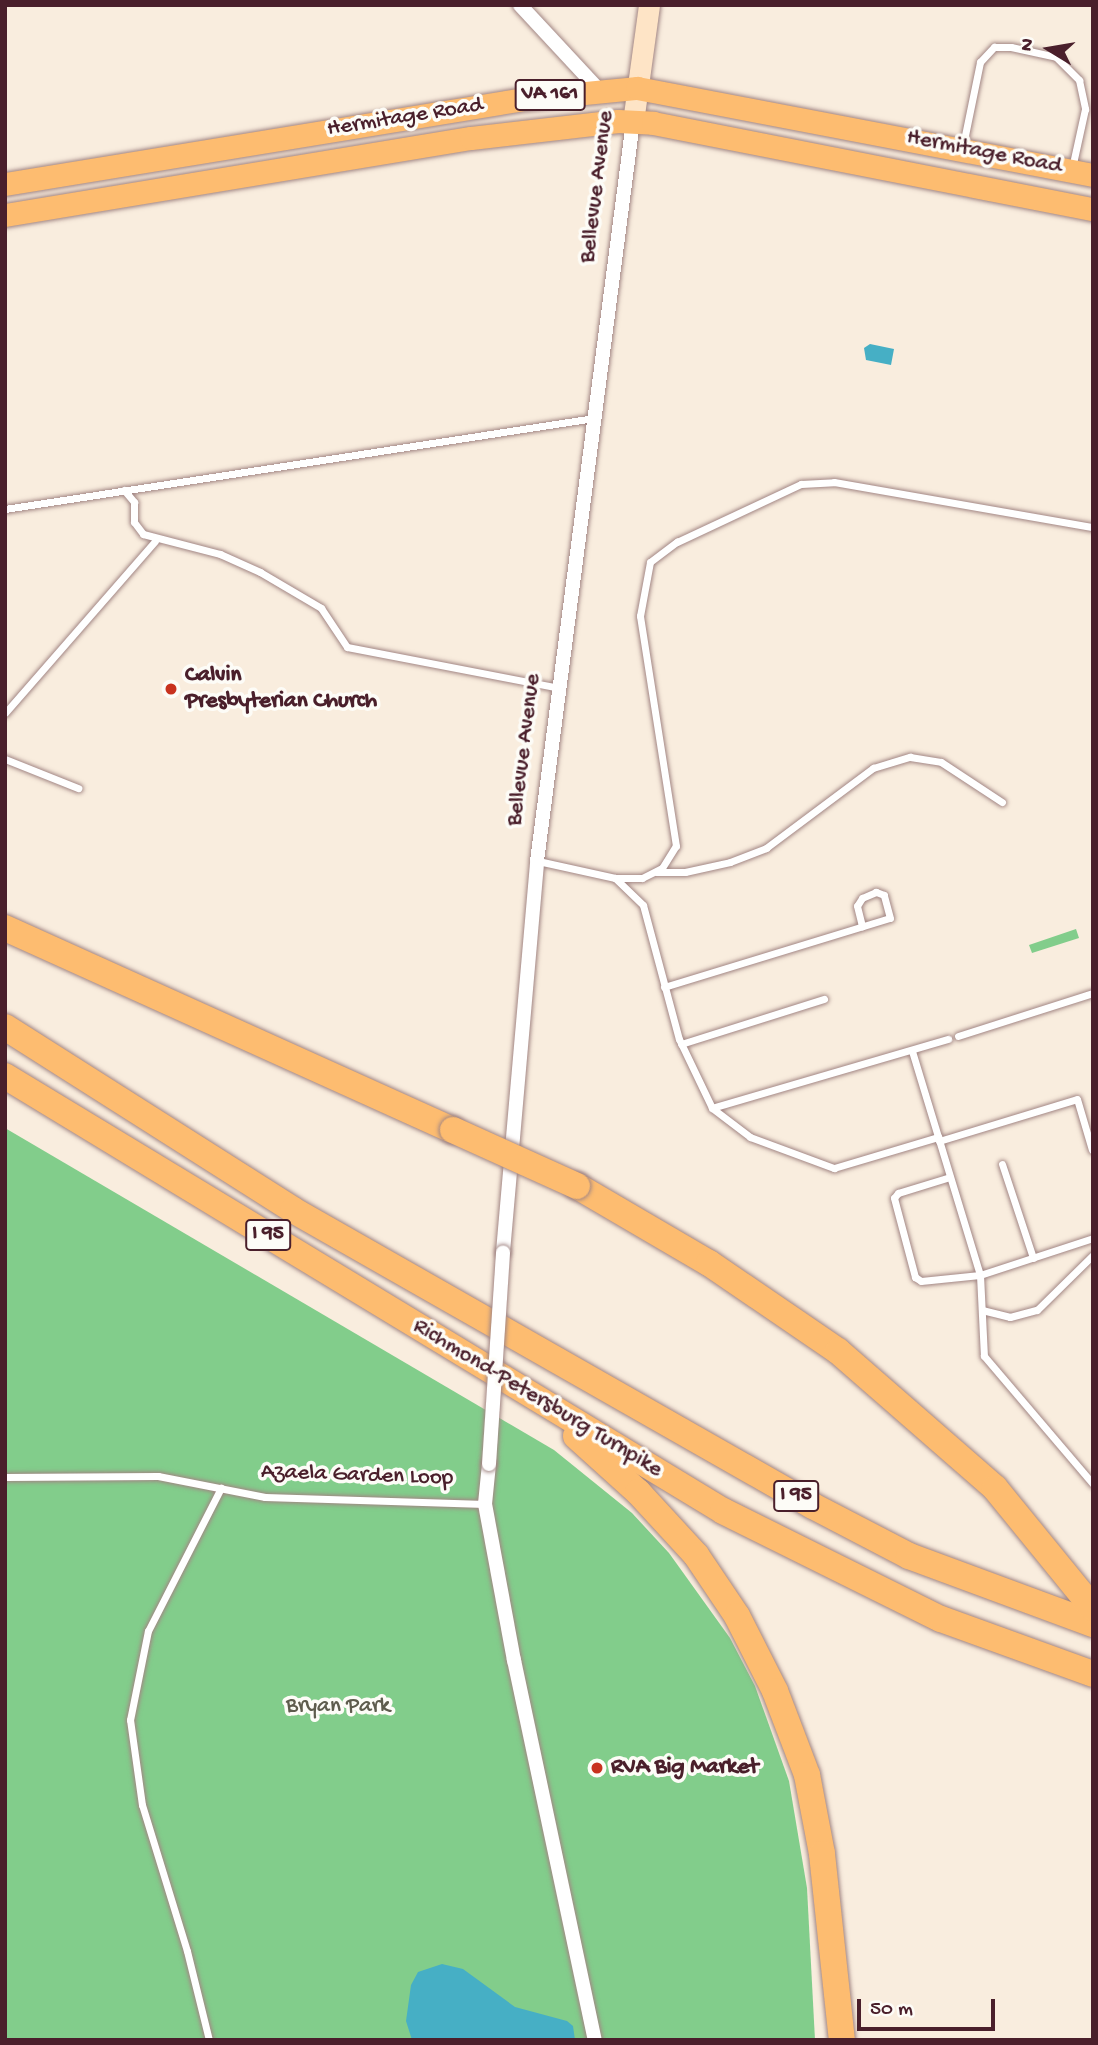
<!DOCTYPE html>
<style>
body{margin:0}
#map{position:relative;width:1098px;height:2045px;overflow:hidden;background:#f9edde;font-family:"Gochi Hand",sans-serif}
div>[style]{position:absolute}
.green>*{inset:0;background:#82cd8b}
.water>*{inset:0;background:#46afc5}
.roads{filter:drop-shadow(0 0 2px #a28684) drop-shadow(0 0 2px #a28684)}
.lane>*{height:7px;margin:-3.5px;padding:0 3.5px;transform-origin:3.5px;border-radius:3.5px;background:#fff}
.street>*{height:14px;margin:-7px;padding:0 7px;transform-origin:7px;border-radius:7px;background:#fff}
.secondary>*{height:21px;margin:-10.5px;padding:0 10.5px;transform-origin:10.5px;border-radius:10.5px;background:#fee4c6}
.primary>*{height:23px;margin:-11.5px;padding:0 11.5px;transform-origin:11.5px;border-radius:11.5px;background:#fdbc70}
.highway>*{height:26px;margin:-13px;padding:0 13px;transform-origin:13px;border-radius:13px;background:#fdbc70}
.bridges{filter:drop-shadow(0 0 2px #a28684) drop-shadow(0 0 2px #a28684)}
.street-bridge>*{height:14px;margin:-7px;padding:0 7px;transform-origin:7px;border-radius:7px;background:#fff}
.highway-bridge>*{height:26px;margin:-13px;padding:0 13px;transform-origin:13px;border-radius:13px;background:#fdbc70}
.dots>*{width:19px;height:19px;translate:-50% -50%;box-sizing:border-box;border:4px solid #fdfcf7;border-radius:50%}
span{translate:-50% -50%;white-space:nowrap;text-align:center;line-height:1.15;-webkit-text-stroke:7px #fdfcf7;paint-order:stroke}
.shield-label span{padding:2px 5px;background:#fdfcf7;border:2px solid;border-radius:5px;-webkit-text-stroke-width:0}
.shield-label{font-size:21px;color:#4a1f2b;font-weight:700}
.street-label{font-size:23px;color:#4a1f2b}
.poi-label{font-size:23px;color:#4a1f2b;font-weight:700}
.left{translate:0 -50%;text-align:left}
.park-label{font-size:23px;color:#5e5c4d}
.frame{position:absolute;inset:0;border:7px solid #4a1f2b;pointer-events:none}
.north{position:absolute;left:1014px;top:14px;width:70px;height:70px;-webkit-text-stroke:5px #fdfcf7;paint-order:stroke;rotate:281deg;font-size:19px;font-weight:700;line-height:28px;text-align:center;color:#4a1f2b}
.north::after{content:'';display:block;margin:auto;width:24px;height:32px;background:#4a1f2b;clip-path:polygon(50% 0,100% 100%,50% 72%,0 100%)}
.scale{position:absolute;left:857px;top:1999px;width:138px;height:32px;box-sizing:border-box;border:4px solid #4a1f2b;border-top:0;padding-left:9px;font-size:21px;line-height:24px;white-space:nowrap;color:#4a1f2b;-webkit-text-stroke:5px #fdfcf7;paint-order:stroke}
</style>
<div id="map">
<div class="green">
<div style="clip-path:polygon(1076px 929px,1079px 938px,1032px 953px,1029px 945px)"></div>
<div style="clip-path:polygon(5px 1128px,554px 1450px,632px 1513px,669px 1553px,730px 1638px,755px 1686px,789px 1781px,807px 1888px,815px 2040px,5px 2040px)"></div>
</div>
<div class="water">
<div style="clip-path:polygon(870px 344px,894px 349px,891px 365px,866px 360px,864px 348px)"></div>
<div style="clip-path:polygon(442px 1964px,463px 1969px,515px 2007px,567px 2021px,573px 2026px,575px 2040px,412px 2040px,406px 2021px,411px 1985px,418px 1972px)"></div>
</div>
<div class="roads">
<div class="lane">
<div style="left:963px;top:145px;width:85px;rotate:-78.4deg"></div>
<div style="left:980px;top:62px;width:21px;rotate:-47deg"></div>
<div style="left:994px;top:47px;width:17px"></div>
<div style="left:1011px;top:47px;width:46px;rotate:12.5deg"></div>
<div style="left:1056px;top:57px;width:33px;rotate:45deg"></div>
<div style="left:1079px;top:80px;width:30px;rotate:78deg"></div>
<div style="left:1085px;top:109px;width:60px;rotate:102.4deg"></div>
<div style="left:124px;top:490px;width:16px;rotate:50deg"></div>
<div style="left:134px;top:502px;width:20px;rotate:90deg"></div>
<div style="left:134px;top:522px;width:15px;rotate:53deg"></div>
<div style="left:143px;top:534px;width:80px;rotate:14.6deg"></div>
<div style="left:220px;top:554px;width:44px;rotate:24.2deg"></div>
<div style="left:260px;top:572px;width:71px;rotate:30.5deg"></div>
<div style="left:321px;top:608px;width:47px;rotate:56.3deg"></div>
<div style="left:347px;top:647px;width:216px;rotate:10.9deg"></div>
<div style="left:5px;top:509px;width:596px;rotate:-8.78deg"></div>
<div style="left:5px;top:713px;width:228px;rotate:-48.9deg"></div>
<div style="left:5px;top:759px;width:79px;rotate:21.7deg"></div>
<div style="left:538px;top:861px;width:79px;rotate:12.4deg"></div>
<div style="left:615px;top:878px;width:27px"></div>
<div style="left:642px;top:878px;width:22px;rotate:-27deg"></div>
<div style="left:662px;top:868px;width:26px;rotate:-58deg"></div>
<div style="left:676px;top:846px;width:233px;rotate:-98.9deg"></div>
<div style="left:640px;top:616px;width:55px;rotate:-79.5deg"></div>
<div style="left:650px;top:562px;width:34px;rotate:-37deg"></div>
<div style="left:677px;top:542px;width:137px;rotate:-25.1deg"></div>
<div style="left:801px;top:484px;width:33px;rotate:-3deg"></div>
<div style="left:834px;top:482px;width:263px;rotate:9.9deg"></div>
<div style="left:656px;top:872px;width:29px"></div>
<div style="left:685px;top:872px;width:46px;rotate:-12.5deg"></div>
<div style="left:730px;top:862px;width:39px;rotate:-21deg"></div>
<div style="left:766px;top:848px;width:134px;rotate:-36.8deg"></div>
<div style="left:873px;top:768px;width:39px;rotate:-17deg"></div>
<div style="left:910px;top:757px;width:31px;rotate:9deg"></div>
<div style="left:941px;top:762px;width:73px;rotate:33.3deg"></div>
<div style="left:615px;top:878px;width:39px;rotate:44deg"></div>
<div style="left:643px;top:905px;width:139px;rotate:75deg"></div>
<div style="left:679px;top:1039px;width:76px;rotate:64.4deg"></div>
<div style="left:712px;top:1108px;width:48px;rotate:37.3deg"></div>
<div style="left:750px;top:1137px;width:90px;rotate:20.3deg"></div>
<div style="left:834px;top:1168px;width:109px;rotate:-16.6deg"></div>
<div style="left:664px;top:987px;width:236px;rotate:-17deg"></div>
<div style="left:890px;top:918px;width:24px;rotate:-105deg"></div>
<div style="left:884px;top:895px;width:9px;rotate:-159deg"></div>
<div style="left:876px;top:892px;width:15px;rotate:157deg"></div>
<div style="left:862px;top:898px;width:9px;rotate:122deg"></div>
<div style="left:857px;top:906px;width:21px;rotate:76deg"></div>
<div style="left:958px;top:1036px;width:142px;rotate:-17.7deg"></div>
<div style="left:681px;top:1044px;width:150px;rotate:-17.5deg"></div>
<div style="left:912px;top:1051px;width:234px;rotate:73.1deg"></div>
<div style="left:980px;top:1275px;width:81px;rotate:87.2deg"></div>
<div style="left:984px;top:1356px;width:168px;rotate:49.6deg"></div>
<div style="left:712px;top:1108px;width:246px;rotate:-16.3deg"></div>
<div style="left:939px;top:1141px;width:144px;rotate:-16.9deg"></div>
<div style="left:1077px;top:1099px;width:53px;rotate:73.6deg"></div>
<div style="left:1002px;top:1164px;width:99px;rotate:71.7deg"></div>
<div style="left:950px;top:1177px;width:54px;rotate:162.9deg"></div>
<div style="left:898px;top:1193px;width:6px;rotate:129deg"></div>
<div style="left:894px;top:1198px;width:82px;rotate:75.1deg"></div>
<div style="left:915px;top:1277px;width:7px;rotate:34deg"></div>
<div style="left:921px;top:1281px;width:59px;rotate:-5.8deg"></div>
<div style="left:980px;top:1275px;width:119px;rotate:-18.1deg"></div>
<div style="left:982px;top:1310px;width:29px;rotate:14deg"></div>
<div style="left:1010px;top:1317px;width:28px;rotate:-15deg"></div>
<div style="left:1037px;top:1310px;width:78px;rotate:-44.5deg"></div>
<div style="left:5px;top:1477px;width:153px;rotate:-0.4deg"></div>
<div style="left:158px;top:1476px;width:109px;rotate:11.1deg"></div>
<div style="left:265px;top:1497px;width:220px;rotate:1.8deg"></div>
<div style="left:209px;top:2040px;width:92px;rotate:-103.9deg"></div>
<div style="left:187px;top:1951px;width:153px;rotate:-107.1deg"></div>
<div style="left:142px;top:1805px;width:86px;rotate:-98deg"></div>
<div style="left:130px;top:1720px;width:91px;rotate:-78.6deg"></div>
<div style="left:148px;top:1631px;width:161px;rotate:-63deg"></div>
</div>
<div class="street">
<div style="left:520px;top:5px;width:115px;rotate:47.1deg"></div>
<div style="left:503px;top:1252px;width:392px;rotate:-85deg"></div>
<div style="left:537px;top:861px;width:745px;rotate:-82.6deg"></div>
<div style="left:489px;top:1464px;width:40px;rotate:95.7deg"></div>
<div style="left:485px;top:1504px;width:159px;rotate:79.5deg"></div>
<div style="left:514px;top:1660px;width:389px;rotate:78deg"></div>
</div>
<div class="secondary">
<div style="left:633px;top:122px;width:118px;rotate:-82.2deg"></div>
</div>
<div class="primary">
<div style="left:5px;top:184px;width:526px;rotate:-9.3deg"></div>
<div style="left:524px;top:99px;width:114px;rotate:-5.6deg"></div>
<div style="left:637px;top:88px;width:464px;rotate:10.8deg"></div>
<div style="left:5px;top:215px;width:472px;rotate:-9.4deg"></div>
<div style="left:471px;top:138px;width:148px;rotate:-6.6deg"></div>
<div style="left:618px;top:121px;width:35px;rotate:3deg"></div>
<div style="left:653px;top:123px;width:448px;rotate:11.1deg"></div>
</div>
<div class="highway">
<div style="left:5px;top:928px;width:491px;rotate:24.3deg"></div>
<div style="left:5px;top:1027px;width:341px;rotate:32.4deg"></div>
<div style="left:293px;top:1210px;width:598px;rotate:29.65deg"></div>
<div style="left:813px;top:1506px;width:108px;rotate:27.5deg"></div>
<div style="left:909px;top:1556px;width:196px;rotate:20.3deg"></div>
<div style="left:5px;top:1076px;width:839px;rotate:31.21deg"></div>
<div style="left:723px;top:1511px;width:243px;rotate:26.4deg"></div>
<div style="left:941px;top:1619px;width:162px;rotate:19.9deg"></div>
<div style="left:577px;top:1186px;width:153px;rotate:30.3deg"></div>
<div style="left:709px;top:1263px;width:156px;rotate:34.3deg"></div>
<div style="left:838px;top:1351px;width:208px;rotate:41.1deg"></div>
<div style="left:995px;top:1488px;width:155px;rotate:50.8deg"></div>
<div style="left:576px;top:1436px;width:84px;rotate:42.1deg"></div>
<div style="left:638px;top:1492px;width:86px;rotate:47.4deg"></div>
<div style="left:696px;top:1555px;width:73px;rotate:56.1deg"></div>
<div style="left:737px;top:1616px;width:84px;rotate:63.1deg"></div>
<div style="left:775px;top:1691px;width:90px;rotate:69.1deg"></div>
<div style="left:807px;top:1775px;width:80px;rotate:79.2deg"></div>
<div style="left:822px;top:1854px;width:187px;rotate:83.9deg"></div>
</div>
</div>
<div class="bridges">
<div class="street-bridge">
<div style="left:489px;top:1464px;width:212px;rotate:-86.2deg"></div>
</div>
<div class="highway-bridge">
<div style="left:453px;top:1130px;width:136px;rotate:24.3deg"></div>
</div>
</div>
<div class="dots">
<div style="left:171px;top:689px;background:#c8321e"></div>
<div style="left:597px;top:1768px;background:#c8321e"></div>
</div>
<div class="shield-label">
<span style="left:550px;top:95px">VA 161</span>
<span style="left:268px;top:1235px">I 95</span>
<span style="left:796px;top:1496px">I 95</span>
</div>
<div class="street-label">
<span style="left:405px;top:118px;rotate:-9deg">Hermitage Road</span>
<span style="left:984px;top:153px;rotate:11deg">Hermitage Road</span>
<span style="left:598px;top:187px;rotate:-83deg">Bellevue Avenue</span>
<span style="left:525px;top:750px;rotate:-83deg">Bellevue Avenue</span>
<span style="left:537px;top:1399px;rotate:31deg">Richmond-Petersburg Turnpike</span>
<span style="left:357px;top:1476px;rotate:2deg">Azaela Garden Loop</span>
</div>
<div class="poi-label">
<span class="left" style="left:185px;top:689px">Calvin<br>Presbyterian Church</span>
<span class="left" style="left:611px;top:1768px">RVA Big Market</span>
</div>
<div class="park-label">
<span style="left:338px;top:1707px">Bryan Park</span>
</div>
<div class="frame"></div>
<div class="north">N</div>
<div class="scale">50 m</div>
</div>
